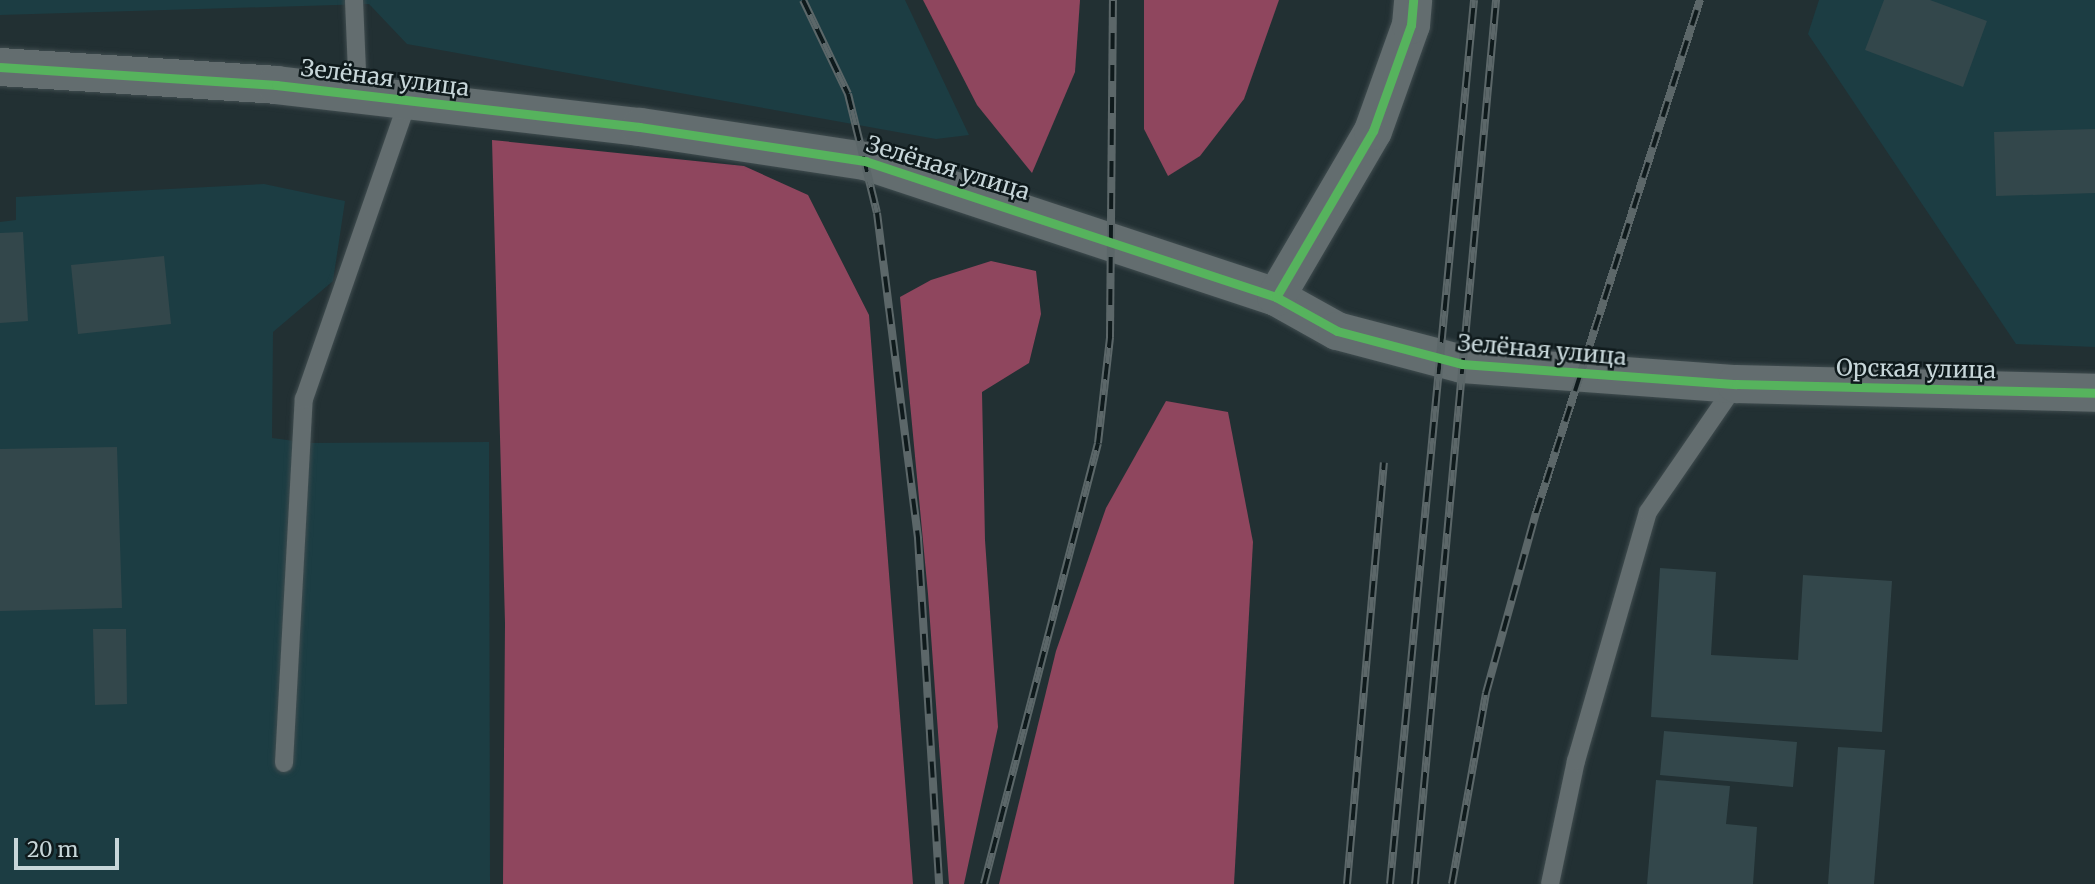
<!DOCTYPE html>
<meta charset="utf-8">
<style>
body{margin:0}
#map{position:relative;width:2095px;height:884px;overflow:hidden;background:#223033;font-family:Merriweather,serif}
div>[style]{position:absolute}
.built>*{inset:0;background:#1c3d43}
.forest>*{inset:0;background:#8f465e}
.building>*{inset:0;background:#33474b}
.roads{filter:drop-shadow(0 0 2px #404c4f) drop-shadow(0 0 2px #404c4f)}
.service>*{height:18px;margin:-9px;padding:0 9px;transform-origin:9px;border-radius:9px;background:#636d6f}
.tertiary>*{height:38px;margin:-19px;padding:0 19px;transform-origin:19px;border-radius:19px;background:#636d6f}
.rail>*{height:8px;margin-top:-4px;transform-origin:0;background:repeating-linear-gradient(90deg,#0f1a1c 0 16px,#5c6769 0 32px);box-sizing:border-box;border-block:2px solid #5c6769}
.cycleway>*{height:9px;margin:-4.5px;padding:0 4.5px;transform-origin:4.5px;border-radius:4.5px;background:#56b35d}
span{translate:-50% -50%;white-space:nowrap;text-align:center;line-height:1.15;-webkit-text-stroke:5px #0f1a1c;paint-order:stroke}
.street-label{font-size:23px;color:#c7d6d9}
.scale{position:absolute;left:14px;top:838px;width:105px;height:32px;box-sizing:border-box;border:4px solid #c7d6d9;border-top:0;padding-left:9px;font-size:21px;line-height:24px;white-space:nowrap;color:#c7d6d9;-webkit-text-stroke:5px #0f1a1c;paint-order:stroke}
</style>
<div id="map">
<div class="built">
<div style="clip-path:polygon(0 0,905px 0,969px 135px,936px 139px,407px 44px,369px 4px,0 15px)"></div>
<div style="clip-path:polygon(1819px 0,2095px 0,2095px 347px,2016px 344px,1808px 34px)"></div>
<div style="clip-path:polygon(264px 184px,345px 201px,333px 281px,273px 332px,272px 438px,310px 443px,489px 442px,490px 884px,0 884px,0 222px,16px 220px,16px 197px)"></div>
</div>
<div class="forest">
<div style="clip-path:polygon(923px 0,1080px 0,1075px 72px,1032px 173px,977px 105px)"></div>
<div style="clip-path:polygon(1144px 0,1279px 0,1244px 99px,1200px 156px,1168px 176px,1144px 129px)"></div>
<div style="clip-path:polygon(492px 140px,744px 166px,808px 195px,869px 315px,913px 884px,503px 884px,505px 623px)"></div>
<div style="clip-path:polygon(991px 261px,1036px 271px,1041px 314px,1029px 363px,982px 392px,985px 540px,998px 727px,964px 884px,949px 884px,928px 594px,900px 297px,931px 280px)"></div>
<div style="clip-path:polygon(1166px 401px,1228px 412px,1253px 542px,1234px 884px,999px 884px,1056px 651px,1106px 508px)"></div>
</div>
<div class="building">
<div style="clip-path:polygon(1884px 0,1930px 0,1987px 21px,1963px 87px,1865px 50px)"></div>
<div style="clip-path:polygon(2095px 129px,2095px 193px,1996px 196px,1994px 132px)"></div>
<div style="clip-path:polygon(23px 232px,28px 321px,0 323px,0 233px)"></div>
<div style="clip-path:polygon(164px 256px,171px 324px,78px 334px,71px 265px)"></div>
<div style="clip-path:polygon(117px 447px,122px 608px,0 611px,0 449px)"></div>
<div style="clip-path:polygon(1660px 568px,1716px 572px,1711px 655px,1798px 660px,1803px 575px,1892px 581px,1882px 732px,1651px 717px)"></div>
<div style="clip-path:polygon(93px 629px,126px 629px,127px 704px,95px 705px)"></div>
<div style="clip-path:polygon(1664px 731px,1797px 742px,1793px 787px,1660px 775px)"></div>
<div style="clip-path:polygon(1838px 747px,1885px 750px,1874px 884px,1828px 884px)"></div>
<div style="clip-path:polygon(1656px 780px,1730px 786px,1726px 824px,1757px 827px,1753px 884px,1647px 884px)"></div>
</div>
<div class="roads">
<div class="service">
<div style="left:354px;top:0;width:95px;rotate:87.6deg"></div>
<div style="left:284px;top:763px;width:365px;rotate:-86.9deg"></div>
<div style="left:304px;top:399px;width:317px;rotate:-70.8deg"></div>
<div style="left:1550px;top:884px;width:126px;rotate:-78.1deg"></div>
<div style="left:1576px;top:761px;width:259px;rotate:-73.9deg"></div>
<div style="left:1648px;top:512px;width:155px;rotate:-55.5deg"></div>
</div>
<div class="tertiary">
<div style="left:0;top:67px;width:277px;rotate:3.7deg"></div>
<div style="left:276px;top:85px;width:366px;rotate:6.6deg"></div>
<div style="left:640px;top:127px;width:228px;rotate:8.6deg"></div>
<div style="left:865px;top:161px;width:433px;rotate:18.3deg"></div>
<div style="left:1276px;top:297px;width:70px;rotate:29.1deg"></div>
<div style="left:1337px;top:331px;width:129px;rotate:14.8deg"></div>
<div style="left:1462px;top:364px;width:275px;rotate:4.2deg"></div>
<div style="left:1736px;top:384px;width:359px;rotate:1.4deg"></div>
<div style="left:1276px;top:297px;width:192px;rotate:-59.7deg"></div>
<div style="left:1373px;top:131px;width:113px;rotate:-70.3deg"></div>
<div style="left:1411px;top:25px;width:25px;rotate:-85deg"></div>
</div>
</div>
<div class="rail">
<div style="left:803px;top:0;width:104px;rotate:64.4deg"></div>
<div style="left:848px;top:94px;width:122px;rotate:76.3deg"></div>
<div style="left:877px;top:213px;width:328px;rotate:82.8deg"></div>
<div style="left:918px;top:538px;width:347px;rotate:86.5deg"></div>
<div style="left:984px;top:884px;width:455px;rotate:-75.5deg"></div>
<div style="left:1098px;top:443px;width:107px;rotate:-83.5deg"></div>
<div style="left:1110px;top:337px;width:337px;rotate:-89.5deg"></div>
<div style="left:1347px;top:884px;width:423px;rotate:-85deg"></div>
<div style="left:1390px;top:884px;width:888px;rotate:-84.57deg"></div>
<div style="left:1415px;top:884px;width:888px;rotate:-84.76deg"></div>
<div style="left:1452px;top:884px;width:194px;rotate:-79.9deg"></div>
<div style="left:1486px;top:693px;width:187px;rotate:-74.5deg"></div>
<div style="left:1536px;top:513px;width:539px;rotate:-72.27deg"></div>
</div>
<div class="cycleway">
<div style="left:0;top:67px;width:277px;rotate:3.7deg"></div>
<div style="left:276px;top:85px;width:366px;rotate:6.6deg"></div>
<div style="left:640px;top:127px;width:228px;rotate:8.6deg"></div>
<div style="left:865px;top:161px;width:433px;rotate:18.3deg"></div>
<div style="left:1276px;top:297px;width:70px;rotate:29.1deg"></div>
<div style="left:1337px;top:331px;width:129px;rotate:14.8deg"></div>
<div style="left:1462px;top:364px;width:275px;rotate:4.2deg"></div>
<div style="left:1736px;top:384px;width:359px;rotate:1.4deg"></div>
<div style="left:1276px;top:297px;width:192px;rotate:-59.7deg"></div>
<div style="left:1373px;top:131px;width:113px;rotate:-70.3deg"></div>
<div style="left:1411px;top:25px;width:25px;rotate:-85deg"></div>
</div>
<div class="street-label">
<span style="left:385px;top:78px;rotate:7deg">Зелёная улица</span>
<span style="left:948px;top:168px;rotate:17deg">Зелёная улица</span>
<span style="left:1542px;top:350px;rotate:5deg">Зелёная улица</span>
<span style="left:1916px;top:369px;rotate:1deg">Орская улица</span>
</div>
<div class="scale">20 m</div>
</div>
